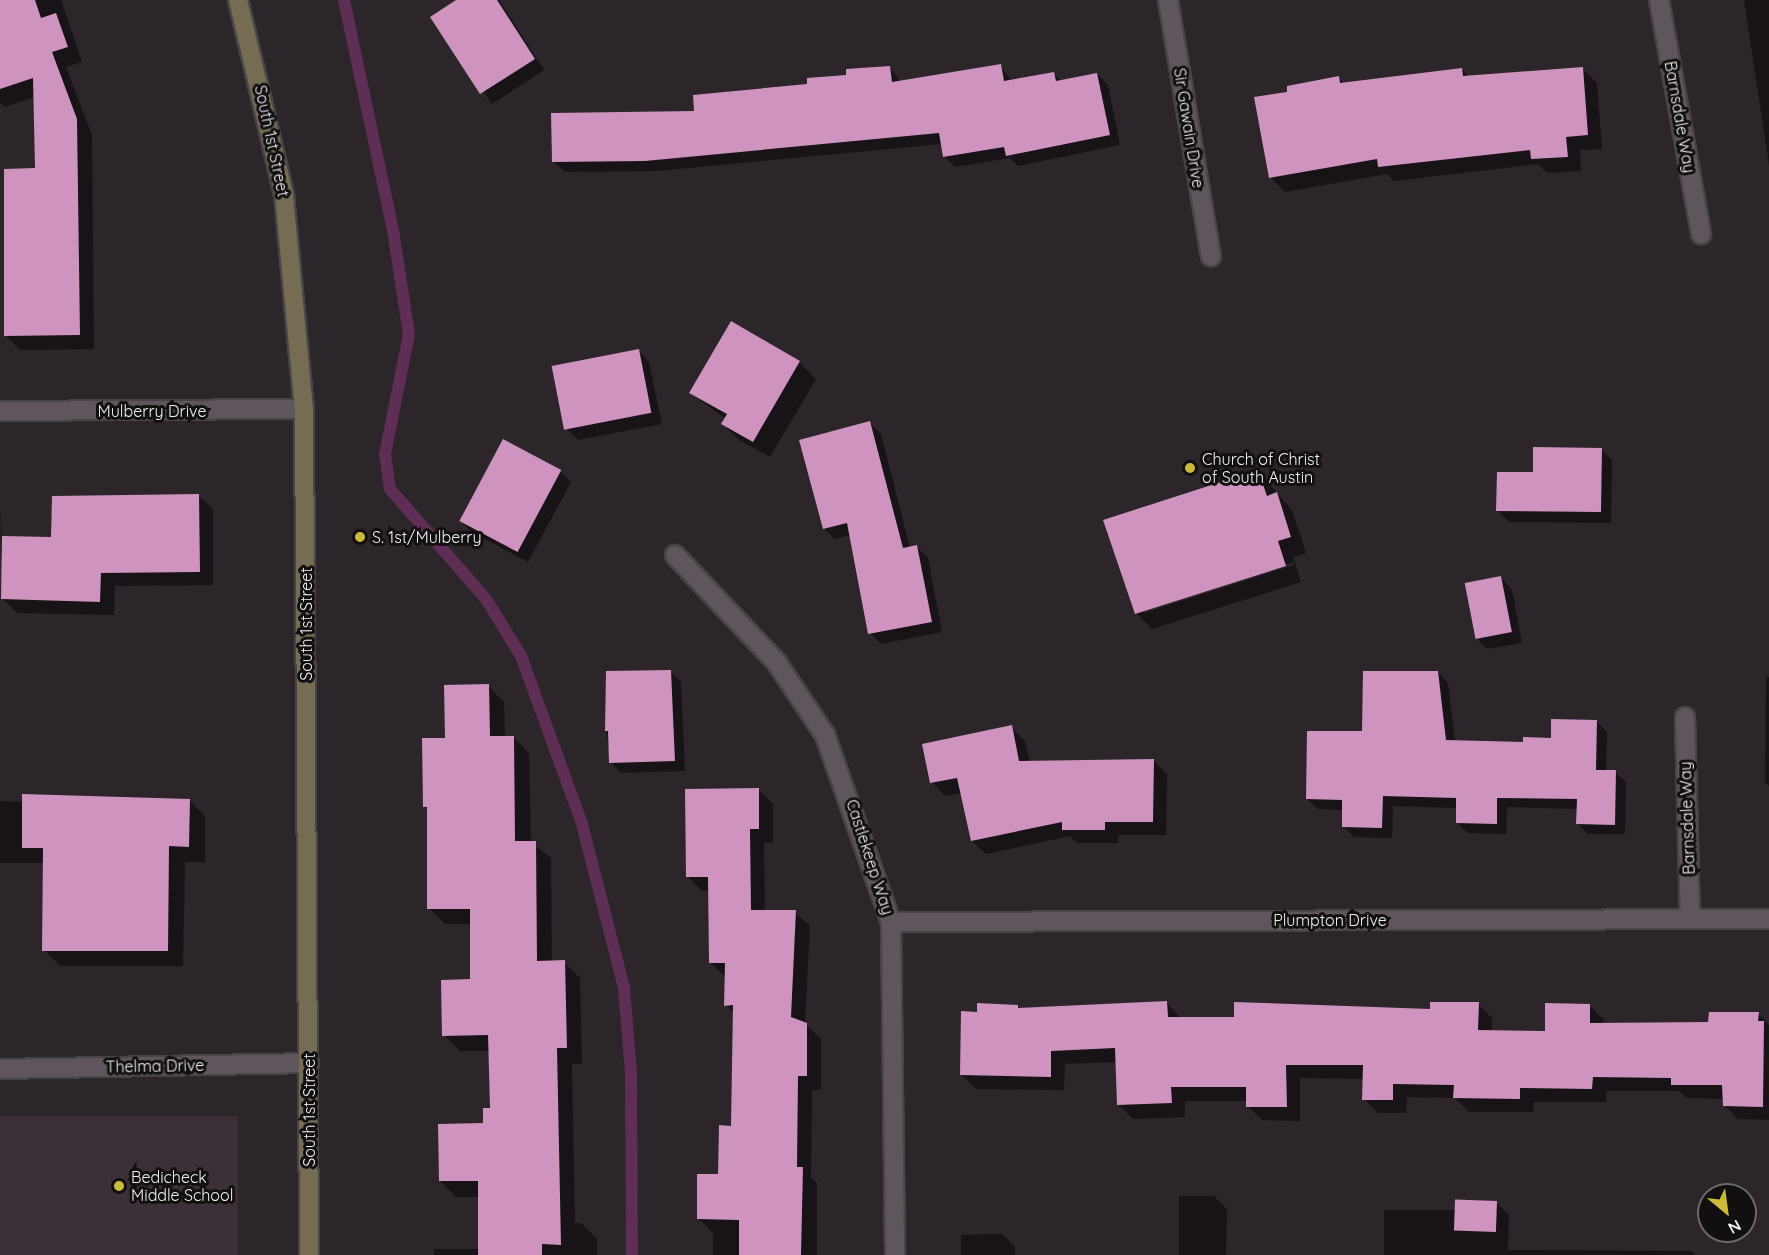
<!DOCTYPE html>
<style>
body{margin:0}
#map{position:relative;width:1769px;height:1255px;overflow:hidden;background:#2c252a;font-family:Quicksand,sans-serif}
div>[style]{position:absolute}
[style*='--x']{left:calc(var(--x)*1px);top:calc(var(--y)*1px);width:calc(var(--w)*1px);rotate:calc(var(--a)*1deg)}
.built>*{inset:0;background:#3b2f38;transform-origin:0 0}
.shadow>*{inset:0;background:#0007}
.stream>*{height:12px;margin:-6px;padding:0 6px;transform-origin:6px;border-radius:6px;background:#5f2e54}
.building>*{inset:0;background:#ce94bf;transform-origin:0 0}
.roads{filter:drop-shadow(2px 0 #494448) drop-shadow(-2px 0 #494448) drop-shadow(0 2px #494448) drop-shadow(0 -2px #494448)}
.street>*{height:18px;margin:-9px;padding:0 9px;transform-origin:9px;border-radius:9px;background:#5e565c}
.secondary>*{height:18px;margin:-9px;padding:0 9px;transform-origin:9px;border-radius:9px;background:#756c54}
.dots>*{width:16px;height:16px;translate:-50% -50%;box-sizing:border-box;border:3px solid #120f11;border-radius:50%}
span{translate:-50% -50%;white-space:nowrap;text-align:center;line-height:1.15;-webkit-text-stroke:6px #120f11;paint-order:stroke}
.street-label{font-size:16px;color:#f2edf1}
.poi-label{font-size:16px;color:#f2edf1}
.left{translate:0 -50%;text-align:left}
.north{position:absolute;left:1697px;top:1183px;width:60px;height:60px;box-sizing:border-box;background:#120f11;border:2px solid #6c686b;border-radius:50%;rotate:151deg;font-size:16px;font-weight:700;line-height:24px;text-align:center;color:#f2edf1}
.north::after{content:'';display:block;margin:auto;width:21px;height:27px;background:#caba3a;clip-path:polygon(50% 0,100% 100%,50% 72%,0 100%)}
</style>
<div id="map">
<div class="built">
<i style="left:238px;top:1116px;width:139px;height:238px;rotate:90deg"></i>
</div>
<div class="shadow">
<i style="clip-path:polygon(0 0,61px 0,82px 62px,66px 67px,92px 135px,94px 349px,20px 350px,5px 335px,37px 169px,35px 97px,5px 107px,0 103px)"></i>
<i style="clip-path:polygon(459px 0,499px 0,544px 70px,492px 104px,432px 17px)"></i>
<i style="clip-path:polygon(1744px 0,1769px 0,1769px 165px)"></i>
<i style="clip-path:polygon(1000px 66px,1012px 81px,1054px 74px,1062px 82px,1097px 74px,1108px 85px,1120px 145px,1018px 166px,1010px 158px,955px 167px,944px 156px,942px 144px,657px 171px,565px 172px,554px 162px,696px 113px,847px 76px,890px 68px,901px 82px)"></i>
<i style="clip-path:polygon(1582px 68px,1597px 83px,1602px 149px,1580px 150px,1581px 171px,1547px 173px,1538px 164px,1394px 181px,1387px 174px,1285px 192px,1270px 177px,1289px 93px,1339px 78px,1344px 84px,1462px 69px,1469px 77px)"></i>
<i style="clip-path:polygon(731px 323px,800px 363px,816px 379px,770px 457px,739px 440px,723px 424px,726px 419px,690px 393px)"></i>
<i style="clip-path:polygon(639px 351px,649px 362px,662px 424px,578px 440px,567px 429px)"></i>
<i style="clip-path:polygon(870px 423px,881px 434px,910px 548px,917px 547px,928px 558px,942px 632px,881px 644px,870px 633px,851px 535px,835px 539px,824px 529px)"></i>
<i style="clip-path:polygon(1601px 449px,1612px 460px,1611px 523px,1509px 522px,1498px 511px,1534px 474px)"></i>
<i style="clip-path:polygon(560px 471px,571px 482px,528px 562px,472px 532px,461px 521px)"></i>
<i style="clip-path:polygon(evenodd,1258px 471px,1292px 510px,1306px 553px,1293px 557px,1301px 582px,1152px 629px,1136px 613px,1258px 471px,1293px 562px,1294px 565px,1144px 613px,1144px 610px,1293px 562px)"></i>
<i style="clip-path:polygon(199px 496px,213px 509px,213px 585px,115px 586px,114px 615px,17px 613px,3px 599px,0 509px,2px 537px,53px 539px)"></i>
<i style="clip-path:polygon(1501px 578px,1512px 589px,1522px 643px,1487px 649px,1476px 638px)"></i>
<i style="clip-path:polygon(670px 671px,681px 682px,685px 771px,621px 773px,611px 762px,606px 730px)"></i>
<i style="clip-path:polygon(1438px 672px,1448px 683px,1455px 742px,1525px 743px,1553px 739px,1596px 721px,1607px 732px,1606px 772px,1615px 772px,1626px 782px,1625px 834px,1588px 834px,1578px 824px,1578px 809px,1507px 807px,1506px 834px,1468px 833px,1457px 823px,1457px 808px,1393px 806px,1392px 838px,1354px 837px,1344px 827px,1344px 810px,1318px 809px,1307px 799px,1363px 733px)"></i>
<i style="clip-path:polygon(1766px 677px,1769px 677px,1769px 786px,1765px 782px)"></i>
<i style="clip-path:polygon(488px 686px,504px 702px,505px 738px,513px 737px,529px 753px,531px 842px,551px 858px,552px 962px,564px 962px,580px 978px,582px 1064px,572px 1064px,575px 1223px,581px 1223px,597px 1239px,597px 1255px,434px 1255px,434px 1249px,480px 1249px,480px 1197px,456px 1197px,440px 1181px,492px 1110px,490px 1051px,460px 1051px,444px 1035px,472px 981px,472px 924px,445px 924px,429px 908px,429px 811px,424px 806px,447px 739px)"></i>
<i style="clip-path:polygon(1011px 727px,1025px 741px,1030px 762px,1153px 760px,1167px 774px,1166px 835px,1118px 835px,1118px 843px,1077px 843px,1070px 836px,986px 854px,972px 841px,962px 793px,945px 796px,932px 782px)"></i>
<i style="clip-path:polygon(758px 789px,773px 804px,773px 843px,764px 843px,765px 912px,795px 912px,810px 926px,805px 1024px,821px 1039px,821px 1090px,812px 1090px,811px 1178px,817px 1183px,817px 1255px,713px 1255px,713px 1233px,698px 1218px,720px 1176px,733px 1127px,735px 1014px,726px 1005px,725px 977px,710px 962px,710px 891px,702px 891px,688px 877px)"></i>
<i style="clip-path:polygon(24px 796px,189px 800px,205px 816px,205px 862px,185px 862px,183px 966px,60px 966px,44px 950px,44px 863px,0 863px,0 801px,24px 802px)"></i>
<i style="clip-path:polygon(1167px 1003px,1181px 1018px,1236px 1019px,1431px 1010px,1478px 1004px,1492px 1018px,1492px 1032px,1546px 1033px,1589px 1005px,1604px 1020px,1604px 1025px,1710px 1024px,1758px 1014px,1769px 1025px,1769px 1120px,1738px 1119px,1724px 1105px,1724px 1099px,1686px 1098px,1679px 1091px,1606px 1091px,1606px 1102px,1534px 1102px,1533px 1112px,1469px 1112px,1455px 1098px,1407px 1097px,1406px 1113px,1378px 1113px,1364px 1099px,1364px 1079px,1300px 1078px,1300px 1121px,1262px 1120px,1248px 1106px,1248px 1101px,1185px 1101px,1185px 1117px,1133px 1119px,1119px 1105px,1117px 1062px,1065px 1064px,1064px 1090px,976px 1089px,962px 1075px,979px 1013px,1017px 1006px,1020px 1009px)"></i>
<i style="clip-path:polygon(1179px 1196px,1214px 1196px,1227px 1209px,1226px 1255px,1179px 1255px)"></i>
<i style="clip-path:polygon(1497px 1203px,1509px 1215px,1508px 1250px,1691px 1251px,1695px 1255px,1384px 1255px,1384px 1210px,1456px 1210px)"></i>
<i style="clip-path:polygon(1002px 1234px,1015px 1247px,1015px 1255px,961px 1255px,961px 1235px)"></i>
</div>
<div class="stream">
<i style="--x:344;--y:0;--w:235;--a:78"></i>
<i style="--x:393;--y:230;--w:105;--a:81.3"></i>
<i style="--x:409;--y:334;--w:122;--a:101.3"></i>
<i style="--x:385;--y:454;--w:35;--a:82"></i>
<i style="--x:390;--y:489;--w:146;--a:48.9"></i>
<i style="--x:486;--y:599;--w:67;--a:58.4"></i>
<i style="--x:521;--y:656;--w:179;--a:70"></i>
<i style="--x:582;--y:824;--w:169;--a:75.6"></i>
<i style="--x:624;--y:988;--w:86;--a:85.3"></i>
<i style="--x:631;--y:1074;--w:181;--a:89.7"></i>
</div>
<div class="building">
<i style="clip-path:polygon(0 0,35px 0,41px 18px,56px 13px,68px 47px,52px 52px,77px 119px,80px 335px,4px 336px,4px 169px,35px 168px,33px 78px,0 89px)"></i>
<i style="clip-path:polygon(456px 0,497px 0,535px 59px,480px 94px,430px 17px)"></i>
<i style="clip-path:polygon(1001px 64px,1004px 81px,1054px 72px,1056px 81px,1097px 73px,1110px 135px,1006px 156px,1004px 147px,943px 157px,939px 133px,645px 161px,552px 162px,551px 113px,694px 111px,693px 95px,807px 84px,807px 78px,846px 75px,846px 69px,890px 66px,892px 82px)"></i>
<i style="clip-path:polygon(1583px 67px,1588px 135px,1566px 137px,1568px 157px,1531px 159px,1530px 150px,1378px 167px,1377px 159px,1269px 178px,1254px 97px,1287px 92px,1287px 86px,1339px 76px,1340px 83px,1462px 68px,1463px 76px)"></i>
<i style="clip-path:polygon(731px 321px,800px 361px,753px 442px,721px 424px,727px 414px,689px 393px)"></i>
<i style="left:639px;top:349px;width:65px;height:89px;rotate:79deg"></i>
<i style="clip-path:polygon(870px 421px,903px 548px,917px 545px,932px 622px,868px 634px,847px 523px,823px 529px,799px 440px)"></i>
<i style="left:503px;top:439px;width:66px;height:93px;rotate:28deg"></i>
<i style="clip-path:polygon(1533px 447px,1602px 448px,1601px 512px,1496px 511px,1497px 472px,1533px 472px)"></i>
<i style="clip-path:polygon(1258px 470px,1267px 496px,1277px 492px,1291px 537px,1278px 541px,1286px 566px,1135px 614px,1103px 520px)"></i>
<i style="clip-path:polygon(199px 494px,200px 572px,101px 573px,100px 602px,1px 599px,2px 536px,51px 537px,52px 496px)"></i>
<i style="left:1501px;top:576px;width:57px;height:37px;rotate:79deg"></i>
<i style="clip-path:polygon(671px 670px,675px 761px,609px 763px,608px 731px,605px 731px,606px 671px)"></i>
<i style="clip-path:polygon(1363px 671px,1438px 671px,1446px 740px,1523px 742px,1523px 737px,1551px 738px,1551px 719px,1597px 720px,1596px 770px,1616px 770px,1615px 825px,1576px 824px,1577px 799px,1497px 798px,1497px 824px,1456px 823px,1456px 798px,1383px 796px,1382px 828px,1342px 827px,1342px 800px,1306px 799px,1307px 731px,1362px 731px)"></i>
<i style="clip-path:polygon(489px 684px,490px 736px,514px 736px,515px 841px,536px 841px,537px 961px,565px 960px,567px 1048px,557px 1048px,561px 1245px,542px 1244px,542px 1255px,478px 1255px,478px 1181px,439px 1181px,438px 1124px,483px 1123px,483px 1108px,490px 1108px,488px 1035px,442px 1036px,441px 980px,470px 979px,470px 909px,427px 909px,427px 807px,423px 807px,422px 738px,445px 738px,444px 685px)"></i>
<i style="clip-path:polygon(1012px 725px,1019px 761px,1154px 759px,1153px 822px,1105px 822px,1105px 830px,1062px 830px,1062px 822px,971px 841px,957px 778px,930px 783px,922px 744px)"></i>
<i style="clip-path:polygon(759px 788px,759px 829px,750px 829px,751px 910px,796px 910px,791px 1017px,807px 1023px,807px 1076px,798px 1076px,797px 1167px,803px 1167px,801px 1255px,739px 1255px,739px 1220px,697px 1219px,697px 1174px,718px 1174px,719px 1125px,731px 1126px,733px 1005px,724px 1006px,725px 963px,709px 963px,708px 877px,686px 877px,685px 789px)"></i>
<i style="clip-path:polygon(22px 794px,190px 799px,189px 847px,169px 846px,168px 951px,42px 951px,43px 848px,22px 848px)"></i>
<i style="clip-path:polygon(1167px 1001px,1168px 1017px,1234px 1017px,1234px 1002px,1430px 1009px,1430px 1002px,1479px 1002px,1478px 1030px,1545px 1031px,1545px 1003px,1590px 1004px,1590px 1023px,1708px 1022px,1709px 1012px,1759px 1012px,1758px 1021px,1764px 1021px,1763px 1107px,1723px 1106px,1722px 1085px,1671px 1085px,1671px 1078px,1593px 1077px,1592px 1089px,1520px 1088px,1520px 1099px,1453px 1098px,1454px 1085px,1393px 1084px,1393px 1100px,1362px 1100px,1363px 1065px,1286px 1065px,1287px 1107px,1246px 1107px,1246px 1087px,1171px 1087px,1172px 1103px,1117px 1105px,1115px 1048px,1051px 1051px,1051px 1077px,960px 1075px,961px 1011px,977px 1012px,977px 1003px,1018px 1005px,1018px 1008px)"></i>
<i style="left:1497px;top:1201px;width:31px;height:42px;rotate:92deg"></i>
</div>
<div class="roads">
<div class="street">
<i style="--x:1168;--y:0;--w:260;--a:80.5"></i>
<i style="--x:1659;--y:0;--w:238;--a:79.8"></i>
<i style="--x:0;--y:411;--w:304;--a:-0.4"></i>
<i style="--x:675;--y:555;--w:149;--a:46.6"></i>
<i style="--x:777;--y:663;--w:87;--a:56.3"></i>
<i style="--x:825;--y:735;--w:198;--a:70.6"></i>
<i style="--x:891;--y:922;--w:333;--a:89.3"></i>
<i style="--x:1685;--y:717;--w:201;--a:88.6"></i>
<i style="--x:891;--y:922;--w:878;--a:-0.2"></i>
<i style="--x:0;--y:1069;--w:309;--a:-1.1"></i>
</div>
<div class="secondary">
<i style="--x:238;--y:0;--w:200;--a:76.7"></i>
<i style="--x:284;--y:195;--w:215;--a:84.7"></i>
<i style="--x:304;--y:409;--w:846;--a:89.66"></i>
</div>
</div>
<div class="dots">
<i style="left:1190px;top:468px;background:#caba3a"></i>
<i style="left:360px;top:537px;background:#caba3a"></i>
<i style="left:119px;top:1186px;background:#caba3a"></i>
</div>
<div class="street-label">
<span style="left:1680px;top:117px;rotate:80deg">Barnsdale Way</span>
<span style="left:1189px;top:128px;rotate:81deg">Sir Gawain Drive</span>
<span style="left:272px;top:141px;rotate:78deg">South 1st Street</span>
<span style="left:152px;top:411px">Mulberry Drive</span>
<span style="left:306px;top:624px;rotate:-90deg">South 1st Street</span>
<span style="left:1687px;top:818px;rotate:-92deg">Barnsdale Way</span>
<span style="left:870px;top:857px;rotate:72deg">Castlekeep Way</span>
<span style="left:1330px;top:920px">Plumpton Drive</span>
<span style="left:155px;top:1066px;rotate:-1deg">Thelma Drive</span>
<span style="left:309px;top:1110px;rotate:-90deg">South 1st Street</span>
</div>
<div class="poi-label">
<span class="left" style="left:1202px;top:468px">Church of Christ<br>of South Austin</span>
<span class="left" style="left:372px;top:537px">S. 1st/Mulberry</span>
<span class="left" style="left:131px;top:1186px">Bedicheck<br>Middle School</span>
</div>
<div class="north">N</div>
</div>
